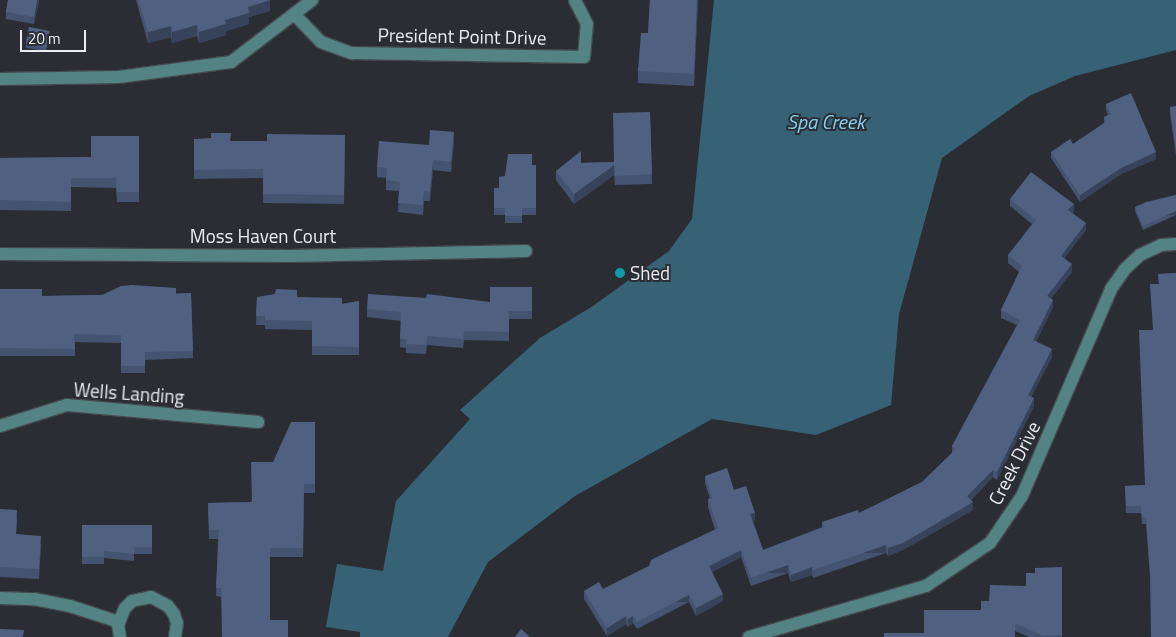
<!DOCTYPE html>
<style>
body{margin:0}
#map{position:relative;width:1176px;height:637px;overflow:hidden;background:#2a2e34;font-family:"Titillium Web",sans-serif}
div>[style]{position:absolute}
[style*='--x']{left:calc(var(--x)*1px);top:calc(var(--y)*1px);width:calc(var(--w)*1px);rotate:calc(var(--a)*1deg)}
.water>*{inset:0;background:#376276}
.roads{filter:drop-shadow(1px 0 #45494e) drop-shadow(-1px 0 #45494e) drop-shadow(0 1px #45494e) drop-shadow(0 -1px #45494e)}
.minor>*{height:12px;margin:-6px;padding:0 6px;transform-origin:6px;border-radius:6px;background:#538483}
.wall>*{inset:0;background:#44536f}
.shaded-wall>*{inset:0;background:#37435a;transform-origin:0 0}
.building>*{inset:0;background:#4f6081;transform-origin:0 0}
.dots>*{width:14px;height:14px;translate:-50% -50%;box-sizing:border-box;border:2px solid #2a2e34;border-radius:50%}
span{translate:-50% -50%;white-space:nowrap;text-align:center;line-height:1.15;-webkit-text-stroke:4px #2a2e34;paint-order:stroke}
.street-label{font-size:19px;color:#eaedf1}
.poi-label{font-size:19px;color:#eaedf1}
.left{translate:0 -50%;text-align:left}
.water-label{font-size:20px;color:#87d1f3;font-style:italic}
.scale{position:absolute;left:20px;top:30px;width:66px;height:22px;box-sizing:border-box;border:2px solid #eaedf1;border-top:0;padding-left:6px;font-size:15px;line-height:18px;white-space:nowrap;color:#eaedf1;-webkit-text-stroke:4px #2a2e34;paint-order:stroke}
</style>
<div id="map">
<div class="water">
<i style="clip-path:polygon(714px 0,1176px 0,1176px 50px,1075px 76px,1029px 96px,942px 158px,899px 314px,891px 405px,816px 435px,712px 419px,575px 496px,488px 562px,448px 637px,360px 637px,360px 632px,326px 627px,337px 564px,383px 571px,396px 501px,470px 419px,460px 410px,540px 338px,593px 306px,669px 251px,692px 219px)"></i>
</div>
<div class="roads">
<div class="minor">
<i style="--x:294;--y:14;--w:39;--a:46"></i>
<i style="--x:321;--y:42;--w:33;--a:20"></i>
<i style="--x:352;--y:53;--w:232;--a:1"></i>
<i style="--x:584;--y:57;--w:33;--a:-85"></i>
<i style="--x:587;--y:24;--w:27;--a:-117"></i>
<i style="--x:0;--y:79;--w:119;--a:-1"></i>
<i style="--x:119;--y:77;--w:113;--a:-7.6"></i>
<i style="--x:231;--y:62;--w:102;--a:-37.4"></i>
<i style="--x:0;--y:254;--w:290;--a:0.4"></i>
<i style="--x:290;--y:256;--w:236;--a:-1.2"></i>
<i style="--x:0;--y:426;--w:70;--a:-17.4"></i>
<i style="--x:67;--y:405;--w:192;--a:5.1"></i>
<i style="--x:0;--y:598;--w:34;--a:2"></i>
<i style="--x:34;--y:599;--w:37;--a:11"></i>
<i style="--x:70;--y:606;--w:52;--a:18.1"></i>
<i style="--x:120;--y:637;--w:12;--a:-99"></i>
<i style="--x:118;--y:625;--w:18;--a:-68"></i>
<i style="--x:125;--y:608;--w:10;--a:-45"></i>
<i style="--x:132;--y:601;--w:19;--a:-12"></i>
<i style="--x:151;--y:597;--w:19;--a:28"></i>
<i style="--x:168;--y:606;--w:10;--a:53"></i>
<i style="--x:174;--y:614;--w:9;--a:72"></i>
<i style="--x:177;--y:623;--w:14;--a:98"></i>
<i style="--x:749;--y:637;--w:184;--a:-16.1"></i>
<i style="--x:926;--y:586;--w:77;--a:-33.9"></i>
<i style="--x:990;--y:543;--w:57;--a:-55.8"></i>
<i style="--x:1022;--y:496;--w:225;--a:-66.7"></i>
<i style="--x:1111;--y:289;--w:24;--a:-55"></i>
<i style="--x:1125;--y:269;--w:21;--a:-43"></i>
<i style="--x:1140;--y:255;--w:23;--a:-25"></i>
<i style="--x:1161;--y:245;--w:15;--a:-4"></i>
</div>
</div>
<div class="wall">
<i style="clip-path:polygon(8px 0,39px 0,34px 24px,6px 19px,6px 12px)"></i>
<i style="clip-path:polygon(136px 0,270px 0,270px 11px,249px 17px,249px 24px,226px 31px,226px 35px,199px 43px,197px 36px,172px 43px,171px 37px,148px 43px)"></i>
<i style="clip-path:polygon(650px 0,698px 0,694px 86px,638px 83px,638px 71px,648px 33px)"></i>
<i style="clip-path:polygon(50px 34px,46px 51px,26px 48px,26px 44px)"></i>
<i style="clip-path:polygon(1106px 104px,1156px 159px,1121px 174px,1080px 202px,1051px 158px,1051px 152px,1073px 144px,1104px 123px,1104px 117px,1108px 115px,1106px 110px)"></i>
<i style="clip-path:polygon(1176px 106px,1176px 156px,1170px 114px,1170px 107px)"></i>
<i style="clip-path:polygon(650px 112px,652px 184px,615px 185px,614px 175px,574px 204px,556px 180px,556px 171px,581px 163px,614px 162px)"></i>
<i style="clip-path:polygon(345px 135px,344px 204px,263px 203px,263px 178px,194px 179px,194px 139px,231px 141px,267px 141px)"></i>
<i style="clip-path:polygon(139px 136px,139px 202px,117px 202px,116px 188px,71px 187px,71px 211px,0 210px,0 158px,91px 157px)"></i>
<i style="clip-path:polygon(454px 141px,451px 172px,433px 170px,430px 201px,424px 201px,423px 215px,398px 212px,399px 191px,386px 190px,386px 178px,377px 177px,377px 167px,429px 145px)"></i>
<i style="clip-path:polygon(532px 165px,536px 165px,536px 215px,522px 215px,522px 223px,505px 223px,505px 215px,494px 215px,494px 188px,499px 188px)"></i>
<i style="clip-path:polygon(1176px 195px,1176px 215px,1143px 230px,1135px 211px,1135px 207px)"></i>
<i style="clip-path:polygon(1010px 199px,1074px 211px,1072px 213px,1086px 230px,1064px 258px,1072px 272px,1051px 298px,1053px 307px,1036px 342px,1052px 357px,1031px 397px,1034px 406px,997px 480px,993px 477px,971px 500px,973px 510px,903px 550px,888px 556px,886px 553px,813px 578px,812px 575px,791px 582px,788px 573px,751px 586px,741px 557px,712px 572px,723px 601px,696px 616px,689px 602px,637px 629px,633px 623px,628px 627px,626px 624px,607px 636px,584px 599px,584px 591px,603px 589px,649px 566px,715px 530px,708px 507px,708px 499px,710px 499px,705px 483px,705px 476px,734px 490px,755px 520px,753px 521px,763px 550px,822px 527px,822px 522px,859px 513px,922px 482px,952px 453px,952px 446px,1017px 325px,1001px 318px,1001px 310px,1019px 272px,1008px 263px,1008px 255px,1032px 224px,1010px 206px)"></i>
<i style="clip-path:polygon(1176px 273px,1150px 577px,1146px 524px,1142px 524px,1141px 513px,1126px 513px,1125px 486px,1145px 485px,1159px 284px,1158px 274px)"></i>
<i style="clip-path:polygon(532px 287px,532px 319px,509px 319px,509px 341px,464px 340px,463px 348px,427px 345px,426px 354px,406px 353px,406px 348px,400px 347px,401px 321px,367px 317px,367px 309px,490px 302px)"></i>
<i style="clip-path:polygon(0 289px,42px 296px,191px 293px,193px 358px,145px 360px,145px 373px,121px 373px,121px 343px,75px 342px,75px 356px,0 356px)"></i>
<i style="clip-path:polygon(257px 297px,297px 297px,342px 304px,359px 301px,359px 355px,312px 355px,312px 330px,265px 329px,265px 325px,256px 325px)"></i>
<i style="clip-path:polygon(315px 422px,315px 493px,304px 493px,303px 557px,270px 557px,270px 620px,288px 637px,221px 597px,216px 596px,218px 539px,209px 539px,208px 503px,251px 502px,273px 462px)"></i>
<i style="clip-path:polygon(0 509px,17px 519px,16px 534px,41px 545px,39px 579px,0 577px)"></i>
<i style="clip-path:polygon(82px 525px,152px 525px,152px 554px,134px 554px,134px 561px,104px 558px,104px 564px,82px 564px)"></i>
<i style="clip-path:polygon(1062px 567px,1062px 637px,1029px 637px,1015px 631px,1015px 637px,884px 637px,924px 633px,981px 610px,989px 601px,1026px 586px,1035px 573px)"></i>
</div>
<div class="shaded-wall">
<i style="clip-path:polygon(37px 0,39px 0,34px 24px,34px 17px)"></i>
<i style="clip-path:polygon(270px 0,270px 11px,249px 17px,249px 24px,226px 31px,226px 35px,199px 43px,199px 32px,225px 20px,248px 7px)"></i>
<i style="clip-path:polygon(697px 0,698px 0,694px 86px,694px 74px)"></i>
<i style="clip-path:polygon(197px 25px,197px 36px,172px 43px,172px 32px)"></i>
<i style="clip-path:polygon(171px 26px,171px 37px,148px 43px,148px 32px)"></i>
<i style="clip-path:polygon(454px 132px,454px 141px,451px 172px,451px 162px)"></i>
<i style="clip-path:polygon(1156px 152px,1156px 159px,1121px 174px,1080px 202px,1080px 195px,1121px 168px)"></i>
<i style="clip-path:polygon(433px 160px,433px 170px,430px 201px,430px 192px)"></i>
<i style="clip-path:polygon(614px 165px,614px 175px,574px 204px,574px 194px)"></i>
<i style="clip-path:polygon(424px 191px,424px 201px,423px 215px,423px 205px)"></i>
<i style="clip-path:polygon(1074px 204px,1074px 211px,1068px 218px,1068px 210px)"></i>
<i style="left:1176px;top:211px;width:4px;height:36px;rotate:90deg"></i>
<i style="clip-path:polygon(1086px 223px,1086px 230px,1061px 263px,1061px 256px)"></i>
<i style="clip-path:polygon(1072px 264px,1072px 272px,1047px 304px,1047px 296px)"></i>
<i style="clip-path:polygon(1053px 300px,1053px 307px,1033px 348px,1033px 340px)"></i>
<i style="clip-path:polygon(1052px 349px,1052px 357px,1028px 403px,1028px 395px)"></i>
<i style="clip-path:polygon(1034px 398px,1034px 406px,997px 480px,997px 472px)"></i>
<i style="clip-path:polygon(993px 470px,993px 477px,967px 503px,967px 496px)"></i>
<i style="clip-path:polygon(973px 502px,973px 510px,903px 550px,888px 556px,888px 548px)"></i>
<i style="clip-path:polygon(755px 513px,755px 520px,750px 522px,750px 514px)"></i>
<i style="clip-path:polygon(41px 536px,41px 545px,39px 579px,39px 569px)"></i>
<i style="left:886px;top:545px;width:8px;height:77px;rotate:90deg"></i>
<i style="clip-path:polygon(741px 550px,741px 557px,709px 573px,709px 566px)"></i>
<i style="left:788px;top:565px;width:8px;height:39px;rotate:90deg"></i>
<i style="clip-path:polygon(812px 567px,812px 575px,791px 582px,791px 575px)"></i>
<i style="clip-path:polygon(723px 594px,723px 601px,696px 616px,696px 608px)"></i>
<i style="left:689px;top:595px;width:7px;height:59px;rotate:90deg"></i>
<i style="clip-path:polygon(626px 616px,626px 624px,607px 636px,607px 628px)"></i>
<i style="clip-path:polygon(633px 616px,633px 623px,628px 627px,628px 619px)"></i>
</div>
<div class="building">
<i style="clip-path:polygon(8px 0,37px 0,34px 17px,6px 12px)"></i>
<i style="clip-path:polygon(138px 0,270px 0,248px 7px,249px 13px,225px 20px,226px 24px,199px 32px,197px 25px,172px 32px,171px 26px,148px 32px)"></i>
<i style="clip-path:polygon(650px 0,697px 0,694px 74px,638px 71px,641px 33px,648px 33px)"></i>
<i style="left:29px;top:27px;width:21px;height:17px;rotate:11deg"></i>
<i style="clip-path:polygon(1131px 93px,1156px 152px,1121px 168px,1080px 195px,1051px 152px,1070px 139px,1073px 144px,1106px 122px,1104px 117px,1111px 114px,1106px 104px)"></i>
<i style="clip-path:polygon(1176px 106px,1176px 149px,1170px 107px)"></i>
<i style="clip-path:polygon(650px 112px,652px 174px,615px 176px,614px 165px,574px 194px,556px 171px,581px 151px,581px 163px,614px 162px,613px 113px)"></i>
<i style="clip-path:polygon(430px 130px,454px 132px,451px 162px,433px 160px,430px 192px,424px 191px,423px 205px,398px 203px,400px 182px,386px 180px,387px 168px,377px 167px,379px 141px,429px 145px)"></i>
<i style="clip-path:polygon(211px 133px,231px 133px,230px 141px,267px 141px,267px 134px,345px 135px,344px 195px,263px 194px,263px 169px,194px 170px,194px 139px,211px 138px)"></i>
<i style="clip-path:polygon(91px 136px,139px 136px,139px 192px,117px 192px,116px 178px,71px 178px,71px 202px,0 200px,0 158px,91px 157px)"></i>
<i style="clip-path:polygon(508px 154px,532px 154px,532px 165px,536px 165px,536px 208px,522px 208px,522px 216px,505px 216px,505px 208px,494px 208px,494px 188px,499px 188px,499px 177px,505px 176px)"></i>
<i style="clip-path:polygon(1031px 172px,1074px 204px,1068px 210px,1086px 223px,1061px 256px,1072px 264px,1047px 296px,1053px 300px,1033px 340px,1052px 349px,1028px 395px,1034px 398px,997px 472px,993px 470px,967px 496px,973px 502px,903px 543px,888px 548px,886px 545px,813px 570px,812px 567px,791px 575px,788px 565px,751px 578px,741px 550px,709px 566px,723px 594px,696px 608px,689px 595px,637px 622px,633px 616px,628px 619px,626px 616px,607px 628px,584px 591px,599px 582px,603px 589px,649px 566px,651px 560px,661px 555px,718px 528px,708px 499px,712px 498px,705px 476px,727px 468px,734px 490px,746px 486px,755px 513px,750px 514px,763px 550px,824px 527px,822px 522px,858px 510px,859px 513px,922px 482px,956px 449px,952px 446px,1020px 320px,1001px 310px,1022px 266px,1008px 255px,1036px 220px,1010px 199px)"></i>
<i style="clip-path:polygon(1176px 195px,1176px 211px,1143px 226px,1135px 207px,1146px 202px)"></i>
<i style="clip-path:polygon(1176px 273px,1176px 637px,1151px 637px,1150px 570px,1146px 517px,1142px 517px,1141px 506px,1126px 506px,1125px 486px,1145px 485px,1139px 330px,1153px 330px,1150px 284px,1159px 284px,1158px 274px)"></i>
<i style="clip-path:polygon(132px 285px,176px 288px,176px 294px,191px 293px,193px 351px,145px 352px,145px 366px,121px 366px,121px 335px,74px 334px,75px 349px,0 348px,0 289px,42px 289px,42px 296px,102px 295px,121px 286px)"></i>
<i style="clip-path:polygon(490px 287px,532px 287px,532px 311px,509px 311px,509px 332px,464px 331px,463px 339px,427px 336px,426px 345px,406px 344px,407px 339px,400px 339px,401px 312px,367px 309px,368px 294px,426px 298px,427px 294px,490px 302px)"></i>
<i style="clip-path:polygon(276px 289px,297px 290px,297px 297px,342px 298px,342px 304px,359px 301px,359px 347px,312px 346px,312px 321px,265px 320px,265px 316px,256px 316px,257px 297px,275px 294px)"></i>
<i style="clip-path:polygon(291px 422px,315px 422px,315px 484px,304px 484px,303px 548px,270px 548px,270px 620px,288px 620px,288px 637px,222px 637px,221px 588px,216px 588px,219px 530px,209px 530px,208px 503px,252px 502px,251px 462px,273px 462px)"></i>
<i style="clip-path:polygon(0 509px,17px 510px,16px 534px,41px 536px,39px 569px,0 567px)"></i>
<i style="clip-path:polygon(82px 525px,152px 525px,152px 547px,134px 547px,134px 554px,104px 551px,104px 557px,82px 557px)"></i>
<i style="clip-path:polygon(1062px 567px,1062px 635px,1043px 636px,1015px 623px,1015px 637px,884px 637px,884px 633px,924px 633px,924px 610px,981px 610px,981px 601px,989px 601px,990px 585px,1026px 586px,1026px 573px,1035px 573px,1035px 568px)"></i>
<i style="clip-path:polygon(0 629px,24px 630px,23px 637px,0 637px)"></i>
<i style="clip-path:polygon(521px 629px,530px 637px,515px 637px)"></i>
</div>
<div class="dots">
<i style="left:620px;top:273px;background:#0f9aa8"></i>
</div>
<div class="street-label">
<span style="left:462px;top:36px;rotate:1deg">President Point Drive</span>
<span style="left:263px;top:236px">Moss Haven Court</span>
<span style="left:129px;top:393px;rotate:4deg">Wells Landing</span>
<span style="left:1014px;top:463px;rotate:-63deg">Creek Drive</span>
</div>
<div class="poi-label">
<span class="left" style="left:630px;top:273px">Shed</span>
</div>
<div class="water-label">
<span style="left:826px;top:121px">Spa Creek</span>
</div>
<div class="scale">20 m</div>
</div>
